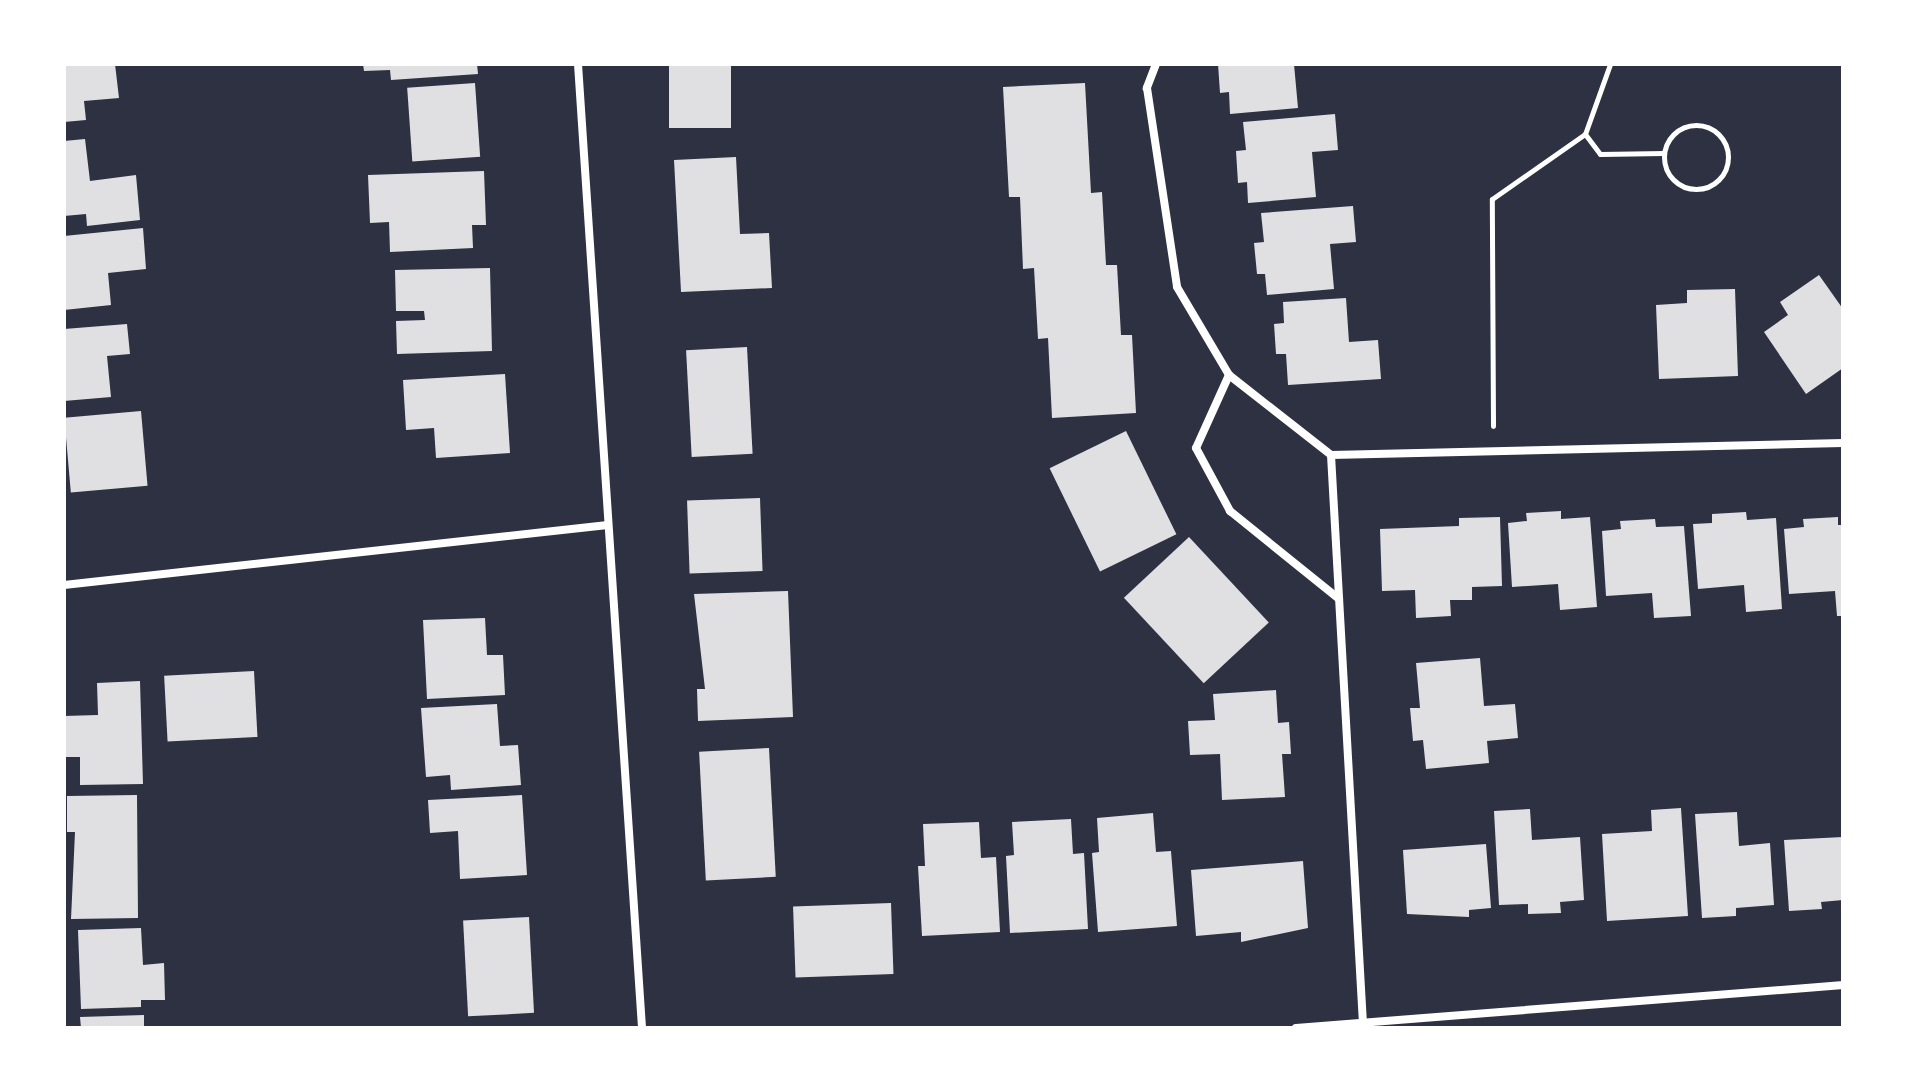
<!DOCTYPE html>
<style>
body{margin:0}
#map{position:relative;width:1907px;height:1092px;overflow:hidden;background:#2d3142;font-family:Figtree,sans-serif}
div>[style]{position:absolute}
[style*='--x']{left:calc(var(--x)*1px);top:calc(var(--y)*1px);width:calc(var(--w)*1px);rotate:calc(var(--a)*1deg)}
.building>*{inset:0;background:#e0e0e3;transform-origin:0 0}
.path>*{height:5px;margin:-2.5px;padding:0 2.5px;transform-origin:2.5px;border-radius:2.5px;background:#fff}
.path>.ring{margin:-2.5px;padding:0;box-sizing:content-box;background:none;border:5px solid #fff;border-radius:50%}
.minor>*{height:8px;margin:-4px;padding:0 4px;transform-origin:4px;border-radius:4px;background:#fff}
span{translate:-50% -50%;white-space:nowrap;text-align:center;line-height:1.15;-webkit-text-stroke:6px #fff;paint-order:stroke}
.frame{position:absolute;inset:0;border:66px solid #fff;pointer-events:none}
</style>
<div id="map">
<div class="building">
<i style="clip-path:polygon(64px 64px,115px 64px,119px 98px,84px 101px,86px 120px,64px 122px)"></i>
<i style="clip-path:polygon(363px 64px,477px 64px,478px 74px,391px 80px,390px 70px,364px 71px)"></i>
<i style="left:669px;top:64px;width:62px;height:64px"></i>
<i style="clip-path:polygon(1218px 64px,1294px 64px,1298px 108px,1230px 114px,1229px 92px,1220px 93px)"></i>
<i style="left:475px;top:83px;width:74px;height:68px;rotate:86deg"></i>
<i style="clip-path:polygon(1085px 83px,1091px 193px,1102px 192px,1106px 265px,1117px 265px,1121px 335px,1132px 335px,1136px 413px,1052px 418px,1048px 338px,1038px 339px,1034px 268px,1023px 269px,1020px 197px,1009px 197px,1003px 87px)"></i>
<i style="clip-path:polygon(1335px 114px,1338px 150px,1312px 152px,1316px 197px,1248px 203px,1247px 182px,1238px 183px,1236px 151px,1246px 150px,1243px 122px)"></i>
<i style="clip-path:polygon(85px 139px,90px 181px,136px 175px,140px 220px,87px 226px,86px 214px,64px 216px,64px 141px)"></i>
<i style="clip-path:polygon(736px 157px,740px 234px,769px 233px,772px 288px,681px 292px,674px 160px)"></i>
<i style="clip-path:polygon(484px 171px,486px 225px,472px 225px,473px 248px,390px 252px,389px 222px,370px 223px,368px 175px)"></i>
<i style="clip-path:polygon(1353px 206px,1356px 242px,1330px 244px,1334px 289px,1267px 295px,1265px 274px,1257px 274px,1254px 243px,1264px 242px,1261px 213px)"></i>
<i style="clip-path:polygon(143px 228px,146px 269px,108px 273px,111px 305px,64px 310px,64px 236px)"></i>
<i style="clip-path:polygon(490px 268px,492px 351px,397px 354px,396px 321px,425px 320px,424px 311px,396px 311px,395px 270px)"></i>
<i style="clip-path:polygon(1819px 275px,1843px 309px,1843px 368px,1806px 394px,1764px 332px,1788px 315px,1780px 302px)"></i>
<i style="clip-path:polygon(1735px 289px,1738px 376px,1659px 379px,1656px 305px,1687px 303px,1687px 290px)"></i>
<i style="clip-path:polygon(1346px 298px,1349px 342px,1378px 340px,1381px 379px,1288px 385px,1286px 354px,1276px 354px,1274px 324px,1284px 323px,1283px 302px)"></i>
<i style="clip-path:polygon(127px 324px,130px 354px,107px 356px,111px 397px,64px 401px,64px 329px)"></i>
<i style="left:747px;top:347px;width:107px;height:61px;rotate:87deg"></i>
<i style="clip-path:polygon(505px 374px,510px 453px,436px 458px,434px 428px,406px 430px,403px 380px)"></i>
<i style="left:141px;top:411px;width:75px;height:77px;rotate:85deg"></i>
<i style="left:1126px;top:431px;width:115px;height:85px;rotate:64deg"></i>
<i style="left:760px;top:498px;width:73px;height:73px;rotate:88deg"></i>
<i style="clip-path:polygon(1561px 511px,1561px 519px,1590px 517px,1597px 607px,1560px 610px,1558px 584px,1512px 587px,1508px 523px,1527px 521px,1526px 513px)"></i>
<i style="clip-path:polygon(1746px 512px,1747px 520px,1776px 518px,1782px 609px,1746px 612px,1744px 585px,1698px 589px,1693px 524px,1712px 523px,1712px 514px)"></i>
<i style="clip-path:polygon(1500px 517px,1502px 586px,1472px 587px,1472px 600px,1450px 600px,1451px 616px,1416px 618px,1415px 590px,1382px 591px,1380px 529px,1459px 526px,1459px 518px)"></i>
<i style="clip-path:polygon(1838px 517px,1838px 525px,1843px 525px,1843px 616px,1837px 616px,1835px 591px,1789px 594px,1784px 529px,1804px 527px,1803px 519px)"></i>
<i style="clip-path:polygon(1655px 519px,1656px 527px,1684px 526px,1691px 616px,1654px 618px,1652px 593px,1606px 596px,1602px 531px,1621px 529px,1620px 521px)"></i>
<i style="left:1189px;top:537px;width:117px;height:89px;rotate:47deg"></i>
<i style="clip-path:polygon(788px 591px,793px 717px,698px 721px,697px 689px,705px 689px,694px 594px)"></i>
<i style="clip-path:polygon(485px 618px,487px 655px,503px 655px,505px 695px,427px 699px,423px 620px)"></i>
<i style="clip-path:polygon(1480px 658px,1484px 706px,1515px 704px,1518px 738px,1487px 741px,1489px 763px,1426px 769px,1423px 740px,1413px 741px,1410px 708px,1420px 708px,1416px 663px)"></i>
<i style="left:254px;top:671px;width:66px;height:90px;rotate:87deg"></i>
<i style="clip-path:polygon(140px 681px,143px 784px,80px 785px,80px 757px,64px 757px,64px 716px,98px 715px,97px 683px)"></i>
<i style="clip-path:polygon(1276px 690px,1278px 723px,1289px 722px,1291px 754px,1282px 754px,1285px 797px,1222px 800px,1220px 754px,1190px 755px,1188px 721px,1215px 720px,1213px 694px)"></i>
<i style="clip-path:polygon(497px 704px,500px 746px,518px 745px,521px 785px,451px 790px,450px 775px,426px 777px,421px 708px)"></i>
<i style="left:769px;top:748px;width:129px;height:70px;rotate:87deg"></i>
<i style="clip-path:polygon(137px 795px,138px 918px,71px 919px,75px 832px,67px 832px,67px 796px)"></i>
<i style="clip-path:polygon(522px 795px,527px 875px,460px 879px,458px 831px,430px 833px,428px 800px)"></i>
<i style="clip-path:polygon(1681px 808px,1688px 916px,1607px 921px,1602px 834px,1652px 831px,1651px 810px)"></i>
<i style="clip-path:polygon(1530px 809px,1532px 840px,1580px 837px,1584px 900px,1560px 902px,1561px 913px,1528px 914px,1528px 904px,1499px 905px,1494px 811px)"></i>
<i style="clip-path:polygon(1737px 812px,1739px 846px,1770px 843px,1774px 905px,1736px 908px,1736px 916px,1702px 918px,1695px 814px)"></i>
<i style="clip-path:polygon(1153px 813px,1156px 852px,1171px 851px,1177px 926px,1098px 932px,1092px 853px,1099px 852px,1097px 818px)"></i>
<i style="clip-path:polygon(1071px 819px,1073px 854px,1084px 853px,1088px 929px,1010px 933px,1006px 856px,1014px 855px,1012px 822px)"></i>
<i style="clip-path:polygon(979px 822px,981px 858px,996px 857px,1000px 932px,922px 936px,918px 866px,925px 866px,923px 824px)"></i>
<i style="clip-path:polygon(1843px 837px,1843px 900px,1821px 902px,1822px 909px,1789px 911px,1784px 840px)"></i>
<i style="clip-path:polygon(1486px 844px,1491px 908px,1469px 910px,1469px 917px,1407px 914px,1403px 850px)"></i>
<i style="clip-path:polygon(1303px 861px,1308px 928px,1241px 942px,1241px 932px,1196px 936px,1191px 870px)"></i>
<i style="left:891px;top:903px;width:71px;height:98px;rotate:88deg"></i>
<i style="left:529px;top:917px;width:96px;height:66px;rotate:87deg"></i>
<i style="clip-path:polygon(141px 928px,143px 965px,164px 963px,165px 1000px,141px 1000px,141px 1007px,81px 1009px,78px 930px)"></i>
<i style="clip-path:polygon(144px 1015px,144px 1028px,81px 1028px,80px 1017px)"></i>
</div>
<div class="path">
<i class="ring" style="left:1664px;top:125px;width:59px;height:59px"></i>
<i style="--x:1585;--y:134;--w:25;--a:53"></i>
<i style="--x:1600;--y:154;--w:64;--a:-0.9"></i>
<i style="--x:1493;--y:426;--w:227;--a:-90.3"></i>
<i style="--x:1492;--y:199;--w:113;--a:-35"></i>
<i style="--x:1585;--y:134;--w:74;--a:-70.3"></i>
</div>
<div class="minor">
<i style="--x:578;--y:64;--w:966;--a:86.2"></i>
<i style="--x:1156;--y:64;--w:26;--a:111"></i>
<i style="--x:1147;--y:88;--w:201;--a:81.4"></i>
<i style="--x:1177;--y:287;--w:102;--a:59.4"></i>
<i style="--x:1229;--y:375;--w:130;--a:38.1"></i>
<i style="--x:1331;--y:455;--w:512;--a:-1.34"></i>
<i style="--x:1229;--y:375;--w:80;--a:114.3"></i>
<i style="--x:1196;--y:448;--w:72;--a:61.6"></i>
<i style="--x:1230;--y:511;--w:140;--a:38.9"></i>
<i style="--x:1331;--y:455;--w:570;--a:86.78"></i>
<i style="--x:64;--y:585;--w:547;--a:-6.29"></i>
<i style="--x:1296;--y:1028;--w:549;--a:-4.49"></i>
</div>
<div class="frame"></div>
</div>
